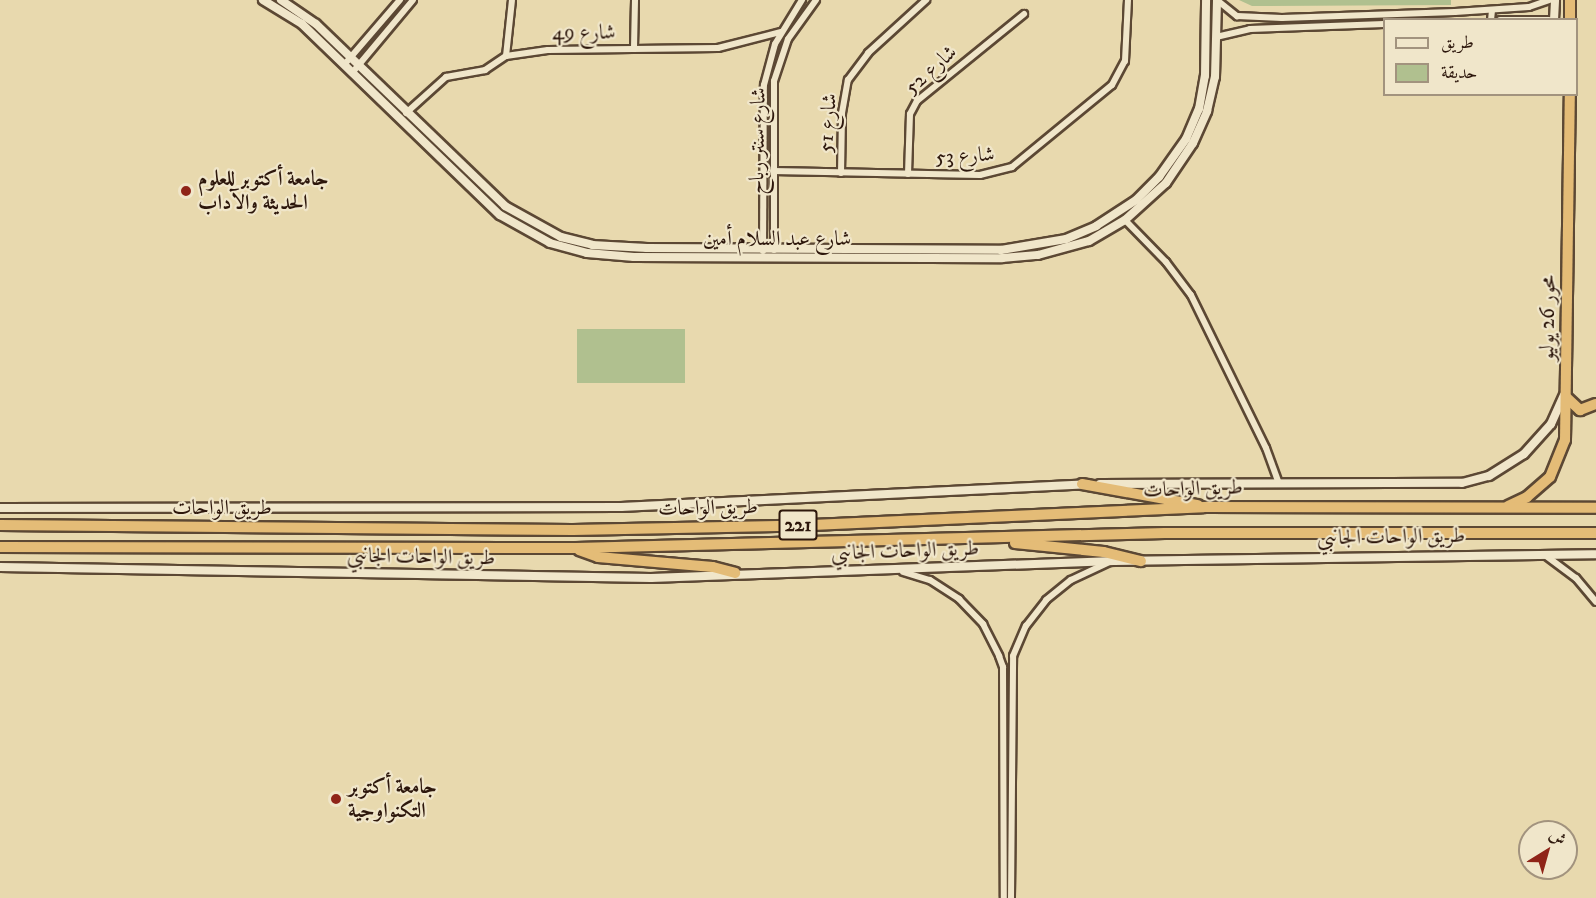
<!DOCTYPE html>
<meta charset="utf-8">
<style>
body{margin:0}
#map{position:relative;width:1596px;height:898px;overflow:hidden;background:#e8d9ae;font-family:"IM FELL DW Pica",Amiri,serif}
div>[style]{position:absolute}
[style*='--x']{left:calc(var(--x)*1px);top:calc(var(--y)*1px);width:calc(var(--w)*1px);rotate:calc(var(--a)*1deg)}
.green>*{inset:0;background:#b0c08f;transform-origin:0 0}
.roads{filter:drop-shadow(2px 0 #5c4834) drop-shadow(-2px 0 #5c4834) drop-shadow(0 2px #5c4834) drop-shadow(0 -2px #5c4834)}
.street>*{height:6px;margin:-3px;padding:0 3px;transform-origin:3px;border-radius:3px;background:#f0e6ca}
.secondary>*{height:8px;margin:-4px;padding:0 4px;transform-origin:4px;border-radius:4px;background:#f0e6ca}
.highway>*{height:10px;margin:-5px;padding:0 5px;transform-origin:5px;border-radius:5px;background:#e4bc77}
.dots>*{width:16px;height:16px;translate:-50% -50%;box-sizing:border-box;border:3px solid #f0e6ca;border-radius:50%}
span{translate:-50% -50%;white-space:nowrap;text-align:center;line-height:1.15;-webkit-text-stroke:4.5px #f0e6ca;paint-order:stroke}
.shield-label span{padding:2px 4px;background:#f0e6ca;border:2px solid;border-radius:4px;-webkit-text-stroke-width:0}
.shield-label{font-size:20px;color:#2d170c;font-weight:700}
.street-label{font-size:21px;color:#2d170c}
.poi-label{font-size:21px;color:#2d170c;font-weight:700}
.left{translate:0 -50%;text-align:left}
.legend{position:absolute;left:1383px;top:18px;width:195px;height:78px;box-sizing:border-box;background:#f0e6ca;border:2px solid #a2937e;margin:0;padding:8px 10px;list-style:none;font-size:18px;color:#2d170c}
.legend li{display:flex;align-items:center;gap:12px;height:30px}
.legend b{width:30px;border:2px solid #a2937e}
.north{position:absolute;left:1518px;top:820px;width:60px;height:60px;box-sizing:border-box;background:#f0e6ca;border:2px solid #a2937e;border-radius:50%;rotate:37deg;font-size:16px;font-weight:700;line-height:24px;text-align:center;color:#2d170c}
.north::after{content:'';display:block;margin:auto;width:21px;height:27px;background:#8f2418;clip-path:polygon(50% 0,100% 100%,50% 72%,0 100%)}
</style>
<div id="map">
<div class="green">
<i style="clip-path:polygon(1239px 0,1451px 0,1451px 5px,1252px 6px)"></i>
<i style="left:577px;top:329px;width:108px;height:54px"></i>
</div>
<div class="roads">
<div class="street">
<i style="--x:1217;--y:0;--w:26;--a:39"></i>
<i style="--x:1237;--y:16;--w:45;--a:2.5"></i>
<i style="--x:1282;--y:18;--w:173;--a:-2"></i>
<i style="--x:1455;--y:12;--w:74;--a:-3.9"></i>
<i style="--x:1529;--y:7;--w:21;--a:-19"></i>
<i style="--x:1491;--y:20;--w:10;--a:-84"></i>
<i style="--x:1500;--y:20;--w:49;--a:0"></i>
<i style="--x:1216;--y:37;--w:35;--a:-13"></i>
<i style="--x:1250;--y:29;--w:134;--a:-2.1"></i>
<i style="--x:634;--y:48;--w:48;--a:-88.8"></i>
<i style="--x:506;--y:56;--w:56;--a:-83.9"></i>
<i style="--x:344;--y:65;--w:86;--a:-49.3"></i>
<i style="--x:352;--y:73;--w:95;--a:-50.1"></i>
<i style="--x:406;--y:113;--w:54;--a:-42"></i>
<i style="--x:446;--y:77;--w:40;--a:-10"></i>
<i style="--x:485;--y:70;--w:25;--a:-34"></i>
<i style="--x:506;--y:56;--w:42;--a:-8.1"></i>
<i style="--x:548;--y:50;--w:170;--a:-0.7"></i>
<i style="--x:718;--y:48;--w:65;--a:-14.3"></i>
<i style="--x:773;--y:171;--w:207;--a:1.1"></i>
<i style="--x:980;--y:175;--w:33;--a:-14"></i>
<i style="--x:1012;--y:167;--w:129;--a:-39.4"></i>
<i style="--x:1112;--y:85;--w:27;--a:-62"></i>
<i style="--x:1125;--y:61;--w:61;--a:-87.2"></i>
<i style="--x:841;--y:173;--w:60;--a:-89"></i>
<i style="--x:842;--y:113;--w:34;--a:-80"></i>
<i style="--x:848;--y:80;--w:34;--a:-53"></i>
<i style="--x:868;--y:53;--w:79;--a:-42.4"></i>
<i style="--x:908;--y:174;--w:60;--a:-88.1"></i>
<i style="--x:910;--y:114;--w:15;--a:-62"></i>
<i style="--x:917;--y:101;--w:138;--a:-39.1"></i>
<i style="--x:1125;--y:220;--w:59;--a:45.7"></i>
<i style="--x:1166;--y:262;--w:41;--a:52.9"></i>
<i style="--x:1191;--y:295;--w:170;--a:63.9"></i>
<i style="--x:1266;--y:448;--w:35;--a:70"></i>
<i style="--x:774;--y:250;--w:169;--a:-90"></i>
<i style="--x:774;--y:81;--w:44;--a:-71.6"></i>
<i style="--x:788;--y:39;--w:48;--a:-54.3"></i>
<i style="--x:763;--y:251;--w:166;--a:-89.7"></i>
<i style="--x:764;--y:85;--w:42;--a:-75"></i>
<i style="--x:775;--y:44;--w:52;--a:-58.5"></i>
<i style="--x:1545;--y:555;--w:39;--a:37"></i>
<i style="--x:1576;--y:578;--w:31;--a:50"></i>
<i style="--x:903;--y:572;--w:28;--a:17"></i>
<i style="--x:930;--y:580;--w:35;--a:33"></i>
<i style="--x:959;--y:599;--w:35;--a:46"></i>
<i style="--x:983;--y:624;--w:36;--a:63"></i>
<i style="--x:999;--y:656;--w:12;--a:70"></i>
<i style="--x:1003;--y:667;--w:231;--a:89.8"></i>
<i style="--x:1011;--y:898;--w:242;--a:-89.5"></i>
<i style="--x:1013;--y:656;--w:33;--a:-67"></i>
<i style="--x:1026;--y:626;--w:33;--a:-52"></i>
<i style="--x:1046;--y:600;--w:32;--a:-39"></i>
<i style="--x:1071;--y:580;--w:40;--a:-25"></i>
</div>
<div class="secondary">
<i style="--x:263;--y:0;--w:46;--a:31.6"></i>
<i style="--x:302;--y:24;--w:275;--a:44"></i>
<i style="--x:500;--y:215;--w:57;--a:29.2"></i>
<i style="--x:550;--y:243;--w:38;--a:15"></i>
<i style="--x:587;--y:253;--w:47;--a:4.9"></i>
<i style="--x:634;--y:257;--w:368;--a:0.2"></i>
<i style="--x:1002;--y:258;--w:36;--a:-5"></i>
<i style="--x:1038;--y:255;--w:53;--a:-15.4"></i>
<i style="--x:1089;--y:241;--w:42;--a:-30.3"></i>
<i style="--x:1125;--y:220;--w:55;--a:-42.1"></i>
<i style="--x:1166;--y:183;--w:48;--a:-56"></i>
<i style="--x:1193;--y:143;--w:35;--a:-66"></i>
<i style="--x:1207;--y:111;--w:35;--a:-77"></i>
<i style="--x:1215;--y:77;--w:77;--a:-88.5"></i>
<i style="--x:281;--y:0;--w:42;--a:34.4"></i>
<i style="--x:316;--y:24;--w:262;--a:43.9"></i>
<i style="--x:505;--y:206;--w:64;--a:29"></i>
<i style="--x:561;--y:237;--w:32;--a:14"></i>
<i style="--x:592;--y:245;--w:55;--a:3.1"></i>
<i style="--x:647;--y:248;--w:354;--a:0.3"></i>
<i style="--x:1001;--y:250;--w:66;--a:-9.6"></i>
<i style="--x:1066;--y:239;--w:33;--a:-23"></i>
<i style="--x:1096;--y:226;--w:48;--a:-33"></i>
<i style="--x:1136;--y:200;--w:33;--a:-45"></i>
<i style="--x:1159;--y:177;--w:47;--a:-54.6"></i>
<i style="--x:1186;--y:139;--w:33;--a:-67"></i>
<i style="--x:1199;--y:109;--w:34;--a:-80"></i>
<i style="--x:1205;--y:76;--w:76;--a:-89.2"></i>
<i style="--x:1554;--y:20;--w:20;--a:-87"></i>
<i style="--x:1100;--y:484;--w:362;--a:-0.2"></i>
<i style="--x:1462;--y:483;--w:28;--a:-15"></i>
<i style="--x:1489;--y:476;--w:41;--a:-32.2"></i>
<i style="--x:1524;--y:454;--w:40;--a:-48"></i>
<i style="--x:1551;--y:424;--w:32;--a:-66"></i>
<i style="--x:0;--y:508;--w:621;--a:-0.09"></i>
<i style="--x:621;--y:507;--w:467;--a:-2.8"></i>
<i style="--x:0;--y:567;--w:651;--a:0.97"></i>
<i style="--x:651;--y:578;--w:463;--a:-2.1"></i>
<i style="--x:1114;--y:561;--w:482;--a:-0.8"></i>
</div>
<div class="highway">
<i style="--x:1570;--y:20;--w:20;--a:-90"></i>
<i style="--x:1567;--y:398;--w:18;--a:43"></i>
<i style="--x:1580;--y:410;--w:17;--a:-21"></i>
<i style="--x:1082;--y:484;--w:118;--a:10.3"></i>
<i style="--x:1508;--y:506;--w:21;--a:-25"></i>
<i style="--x:1527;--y:497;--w:30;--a:-41"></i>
<i style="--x:1550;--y:477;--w:40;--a:-68"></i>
<i style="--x:1565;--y:440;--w:346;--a:-89.2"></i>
<i style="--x:0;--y:525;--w:573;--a:0.5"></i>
<i style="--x:573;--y:530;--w:217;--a:-1.1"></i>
<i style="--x:790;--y:526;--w:414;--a:-2.6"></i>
<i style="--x:1204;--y:507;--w:392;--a:0.1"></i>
<i style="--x:1015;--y:543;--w:89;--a:5.8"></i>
<i style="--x:1104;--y:552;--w:38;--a:14"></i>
<i style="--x:0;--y:547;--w:576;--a:0.1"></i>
<i style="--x:576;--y:548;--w:589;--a:-1.46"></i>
<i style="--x:1165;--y:533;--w:431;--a:0"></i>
<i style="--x:579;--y:550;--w:20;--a:20"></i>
<i style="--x:598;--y:557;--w:115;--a:5"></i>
<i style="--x:713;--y:567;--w:23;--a:15"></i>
</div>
</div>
<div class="dots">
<i style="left:186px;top:191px;background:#8f2418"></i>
<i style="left:336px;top:799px;background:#8f2418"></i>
</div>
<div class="shield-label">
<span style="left:798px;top:525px">221</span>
</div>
<div class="street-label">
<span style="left:584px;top:33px;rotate:-1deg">شارع 49</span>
<span style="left:931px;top:70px;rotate:-42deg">شارع 52</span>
<span style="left:828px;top:123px;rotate:-86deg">شارع 51</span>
<span style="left:758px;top:141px;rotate:-89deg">شارع سنتر رباح</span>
<span style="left:965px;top:156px;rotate:-3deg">شارع 53</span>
<span style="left:777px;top:239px">شارع عبد السلام أمين</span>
<span style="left:1548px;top:318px;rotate:-89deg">محور 26 يوليو</span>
<span style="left:1193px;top:489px;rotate:-2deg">طريق الواحات</span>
<span style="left:222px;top:508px">طريق الواحات</span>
<span style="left:708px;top:508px;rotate:-1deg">طريق الواحات</span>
<span style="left:1391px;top:537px;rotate:-1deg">طريق الواحات الجانبي</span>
<span style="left:905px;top:551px;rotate:-2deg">طريق الواحات الجانبي</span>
<span style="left:421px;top:557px;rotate:1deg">طريق الواحات الجانبي</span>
</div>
<div class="poi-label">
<span class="left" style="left:198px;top:191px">جامعة أكتوبر للعلوم<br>الحديثة والآداب</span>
<span class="left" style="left:348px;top:799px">جامعة أكتوبر<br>التكنواوجية</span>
</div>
<ul class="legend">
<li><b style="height:8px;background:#f0e6ca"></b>طريق</li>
<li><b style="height:16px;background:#b0c08f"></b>حديقة</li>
</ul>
<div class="north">ش</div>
</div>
